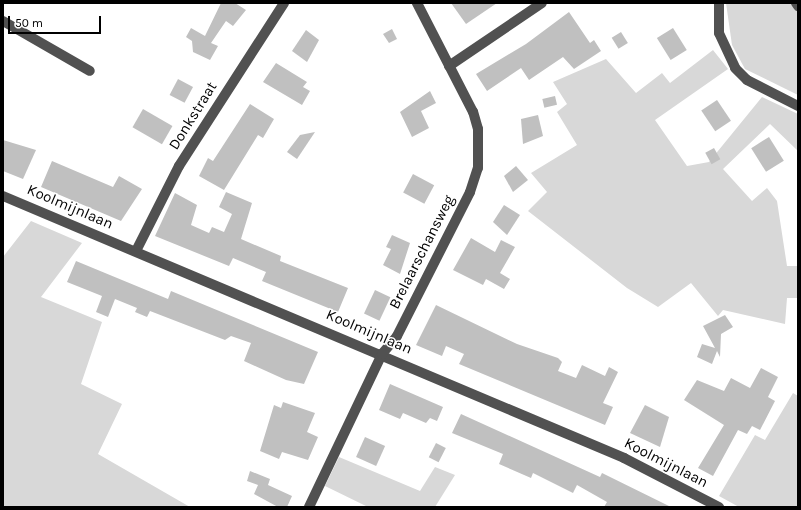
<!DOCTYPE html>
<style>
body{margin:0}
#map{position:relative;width:801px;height:510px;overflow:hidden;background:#fff;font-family:Karla,sans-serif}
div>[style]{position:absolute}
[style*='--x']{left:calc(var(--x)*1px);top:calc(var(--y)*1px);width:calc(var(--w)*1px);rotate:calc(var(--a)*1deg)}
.green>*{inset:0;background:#d8d8d8}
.building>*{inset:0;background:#c0c0c0;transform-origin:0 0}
.minor>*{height:10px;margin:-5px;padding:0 5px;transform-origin:5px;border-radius:5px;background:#515151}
span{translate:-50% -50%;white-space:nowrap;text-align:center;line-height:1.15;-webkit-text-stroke:3px #fff;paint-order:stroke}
.street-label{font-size:15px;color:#000}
.frame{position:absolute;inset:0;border:4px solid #000;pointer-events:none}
.scale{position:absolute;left:8px;top:16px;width:93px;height:18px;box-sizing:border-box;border:2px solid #000;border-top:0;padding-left:5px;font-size:12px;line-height:14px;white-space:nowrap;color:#000;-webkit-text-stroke:3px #fff;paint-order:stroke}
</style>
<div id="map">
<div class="green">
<i style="clip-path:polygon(726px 3px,798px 3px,798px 95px,745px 69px,732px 45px)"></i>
<i style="clip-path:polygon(713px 50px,728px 69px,655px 120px,687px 166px,709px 162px,762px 97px,798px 114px,798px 151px,770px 124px,723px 169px,752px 201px,767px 188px,777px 201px,787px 266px,798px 266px,798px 298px,787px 298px,785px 324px,723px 310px,718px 316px,691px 283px,658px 307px,627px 288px,528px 211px,547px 192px,531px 173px,577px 145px,557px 112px,567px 104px,553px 82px,606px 59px,636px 93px,662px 73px,670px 83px)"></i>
<i style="clip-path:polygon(31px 221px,82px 243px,41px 297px,102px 322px,81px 384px,122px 404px,98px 454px,190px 507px,3px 507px,3px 257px)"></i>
<i style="clip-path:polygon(793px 393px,798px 396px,798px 507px,739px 507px,719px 496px,755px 435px,765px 440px)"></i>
<i style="clip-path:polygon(339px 457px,420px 491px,435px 467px,455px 475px,435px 507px,368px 507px,325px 486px)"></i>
</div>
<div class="building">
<i style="clip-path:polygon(221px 3px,235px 3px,246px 10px,233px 26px,226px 21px,211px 43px,218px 46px,210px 60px,193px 52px,192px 41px,186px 37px,191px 28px,205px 36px)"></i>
<i style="clip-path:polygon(451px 3px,497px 3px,466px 24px)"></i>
<i style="clip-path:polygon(569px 12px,590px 43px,594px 40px,601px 51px,574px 69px,563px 57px,529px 80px,521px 68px,487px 91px,476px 74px,526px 44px)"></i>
<i style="left:673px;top:28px;width:26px;height:19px;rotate:58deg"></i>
<i style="clip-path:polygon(392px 29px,397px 39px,389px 43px,383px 34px)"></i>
<i style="clip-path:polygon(306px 30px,319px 40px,307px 62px,292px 51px)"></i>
<i style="left:621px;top:32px;width:13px;height:11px;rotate:58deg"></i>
<i style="clip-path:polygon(276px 63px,307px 82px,303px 87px,310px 91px,302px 105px,263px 82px)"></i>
<i style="left:178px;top:79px;width:17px;height:18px;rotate:28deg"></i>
<i style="clip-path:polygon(430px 91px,436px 103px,421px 111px,429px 128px,412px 137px,400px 112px)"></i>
<i style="left:555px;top:96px;width:9px;height:13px;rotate:77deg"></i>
<i style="left:717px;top:100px;width:25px;height:19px;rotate:56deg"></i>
<i style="clip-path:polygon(250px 104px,274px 119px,263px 138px,258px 135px,224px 190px,199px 176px,208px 158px,213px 161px)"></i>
<i style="left:143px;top:109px;width:34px;height:21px;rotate:30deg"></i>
<i style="clip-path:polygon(538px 115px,543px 136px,523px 144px,521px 119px)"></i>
<i style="clip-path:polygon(315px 132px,297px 159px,287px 152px,300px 135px)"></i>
<i style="left:769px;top:137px;width:28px;height:21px;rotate:58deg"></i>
<i style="clip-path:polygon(3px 140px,36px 150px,23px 179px,3px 171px)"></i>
<i style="left:714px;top:148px;width:13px;height:10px;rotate:61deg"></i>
<i style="clip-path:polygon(52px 161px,113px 187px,119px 176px,142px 189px,121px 221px,41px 187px)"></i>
<i style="clip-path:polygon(516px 166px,528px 180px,513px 192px,504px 176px)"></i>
<i style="left:413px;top:174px;width:24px;height:21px;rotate:28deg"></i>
<i style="clip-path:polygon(226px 192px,252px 203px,241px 239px,281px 256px,280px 261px,348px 288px,338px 312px,262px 281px,266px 272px,233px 258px,229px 266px,155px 236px,175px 193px,197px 205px,191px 225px,209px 233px,212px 227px,224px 232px,232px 214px,219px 207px)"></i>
<i style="clip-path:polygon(504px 205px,520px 215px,507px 235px,493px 222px)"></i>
<i style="clip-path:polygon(392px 235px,410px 243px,400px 274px,383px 265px,391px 249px,386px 247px)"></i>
<i style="clip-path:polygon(471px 238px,495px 252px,501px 240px,515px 247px,500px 273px,510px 279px,504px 289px,486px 279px,483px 285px,453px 270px)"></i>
<i style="clip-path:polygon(76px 261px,168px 299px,171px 291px,318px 352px,304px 384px,286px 380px,244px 361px,251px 343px,231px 336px,225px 340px,150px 311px,147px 317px,135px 312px,137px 308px,115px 299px,108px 317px,96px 312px,102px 296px,67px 282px)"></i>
<i style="left:375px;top:290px;width:17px;height:26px;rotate:25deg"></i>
<i style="clip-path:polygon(436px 305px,517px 344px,558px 358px,562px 362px,558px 371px,576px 378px,582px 365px,605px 376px,609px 367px,618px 372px,603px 403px,613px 407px,605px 425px,459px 364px,464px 354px,446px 346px,442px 356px,416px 345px)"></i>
<i style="clip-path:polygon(725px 315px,733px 327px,721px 334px,720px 357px,717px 351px,712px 364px,697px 357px,702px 344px,715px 348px,703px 326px)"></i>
<i style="clip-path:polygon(761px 368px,778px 377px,768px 397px,775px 401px,760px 430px,752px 426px,747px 434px,738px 430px,713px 476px,698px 468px,724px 425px,684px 400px,697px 380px,724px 391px,731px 378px,750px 388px)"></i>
<i style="clip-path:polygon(390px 384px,443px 407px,437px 421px,430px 418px,426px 423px,403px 413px,400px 419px,379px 410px)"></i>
<i style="clip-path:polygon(283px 402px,315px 413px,307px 432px,318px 437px,308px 460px,282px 452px,279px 459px,260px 451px,274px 405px,281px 408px)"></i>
<i style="clip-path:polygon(645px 405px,669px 417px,660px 447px,630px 433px)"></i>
<i style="clip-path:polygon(461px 414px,600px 477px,602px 473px,671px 507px,604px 507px,607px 502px,577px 485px,573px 493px,533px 473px,531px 478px,499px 464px,503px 454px,452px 433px)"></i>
<i style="left:365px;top:437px;width:22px;height:22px;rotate:24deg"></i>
<i style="left:436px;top:443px;width:11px;height:16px;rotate:27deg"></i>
<i style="clip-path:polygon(250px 471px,270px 479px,268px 485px,292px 496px,287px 507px,278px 507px,254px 494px,258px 485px,247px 481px)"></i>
</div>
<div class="minor">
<i style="--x:719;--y:3;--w:30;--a:90"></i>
<i style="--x:719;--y:33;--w:38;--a:65"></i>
<i style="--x:735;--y:68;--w:17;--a:45"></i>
<i style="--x:747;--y:80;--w:57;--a:27"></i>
<i style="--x:796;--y:3;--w:4;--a:56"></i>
<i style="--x:3;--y:21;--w:100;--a:29.9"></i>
<i style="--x:449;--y:66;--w:112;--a:-34.1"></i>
<i style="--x:3;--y:196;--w:674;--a:22.87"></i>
<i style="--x:624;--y:458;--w:107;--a:27.3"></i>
<i style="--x:136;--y:251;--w:95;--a:-63.2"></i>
<i style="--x:179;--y:166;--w:194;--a:-57.2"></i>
<i style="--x:309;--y:507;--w:170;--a:-64.5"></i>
<i style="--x:382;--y:354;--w:23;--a:-50"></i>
<i style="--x:397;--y:336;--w:161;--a:-63.1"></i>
<i style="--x:470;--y:192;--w:25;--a:-72"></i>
<i style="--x:478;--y:168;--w:39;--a:-90"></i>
<i style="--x:478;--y:129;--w:18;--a:-106"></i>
<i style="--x:473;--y:112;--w:123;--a:-117.2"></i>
</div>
<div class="street-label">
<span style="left:193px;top:116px;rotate:-58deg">Donkstraat</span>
<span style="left:70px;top:207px;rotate:23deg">Koolmijnlaan</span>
<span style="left:422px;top:252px;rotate:-63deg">Brelaarschansweg</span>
<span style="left:369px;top:332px;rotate:23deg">Koolmijnlaan</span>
<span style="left:666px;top:463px;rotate:27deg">Koolmijnlaan</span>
</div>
<div class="frame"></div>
<div class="scale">50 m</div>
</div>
